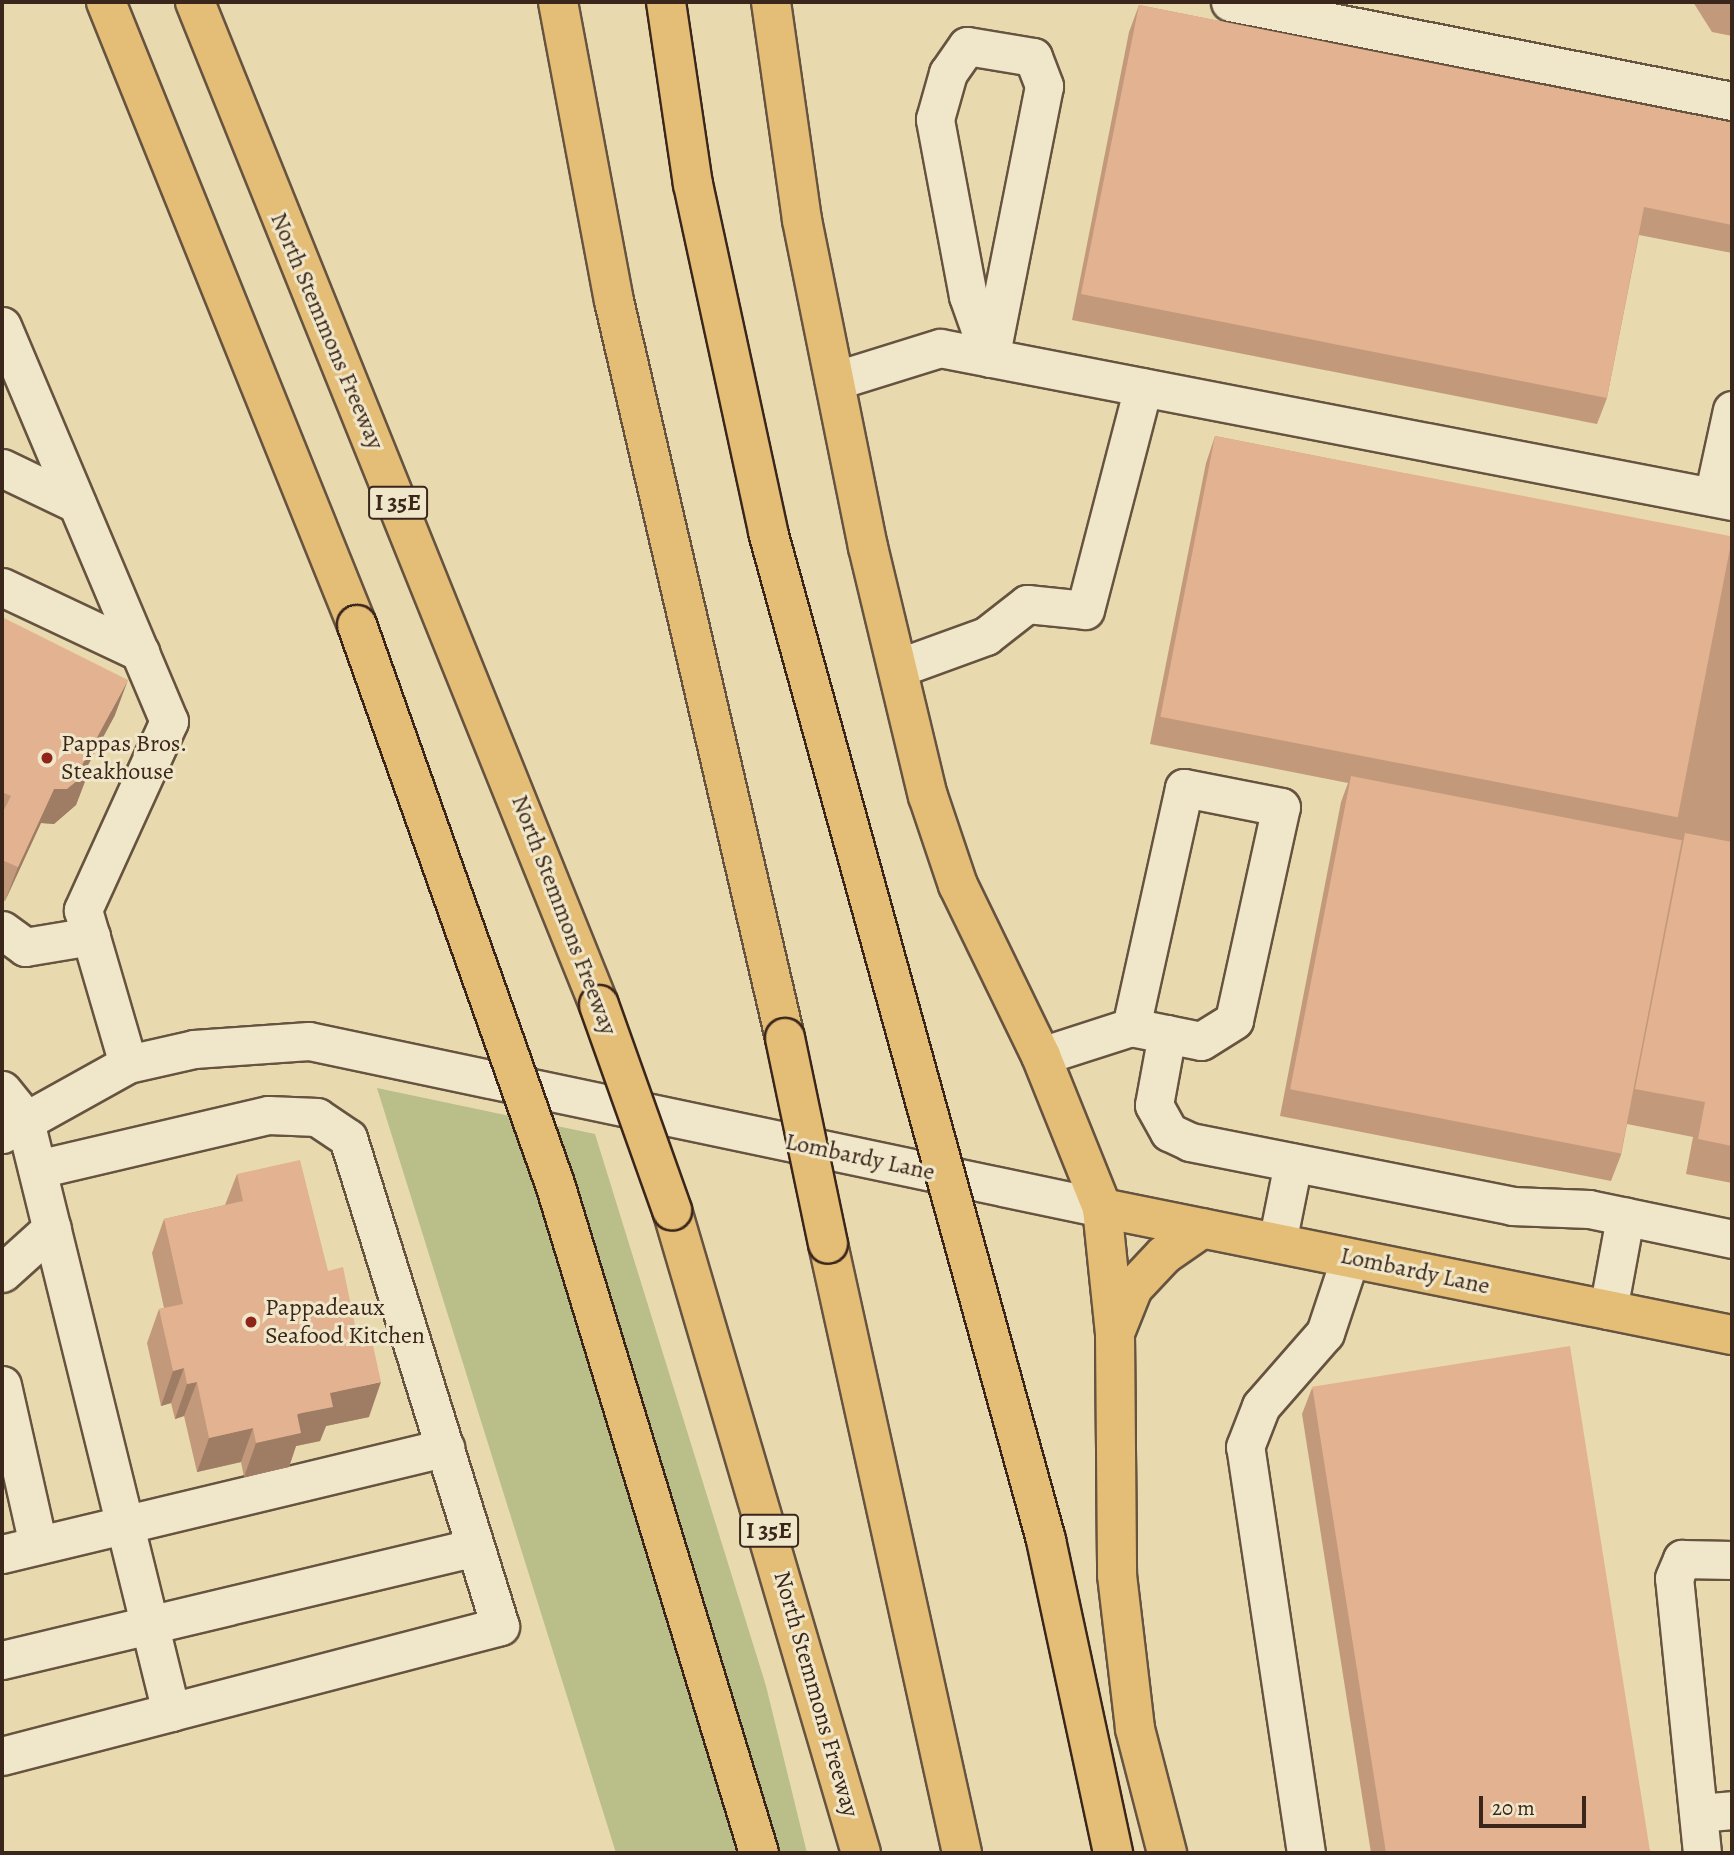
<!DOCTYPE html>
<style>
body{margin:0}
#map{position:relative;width:1734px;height:1855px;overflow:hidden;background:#e8daae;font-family:Alegreya,serif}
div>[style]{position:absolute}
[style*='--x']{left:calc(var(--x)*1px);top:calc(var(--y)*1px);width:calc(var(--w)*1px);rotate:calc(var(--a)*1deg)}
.green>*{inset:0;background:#babe88}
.roads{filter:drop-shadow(2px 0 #665340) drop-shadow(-2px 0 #665340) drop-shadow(0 2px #665340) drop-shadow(0 -2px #665340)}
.minor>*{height:37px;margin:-18.5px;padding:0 18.5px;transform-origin:18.5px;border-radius:18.5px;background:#f0e7ca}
.major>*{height:38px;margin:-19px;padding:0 19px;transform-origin:19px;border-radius:19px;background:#e4bd77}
.highway>*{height:38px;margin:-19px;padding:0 19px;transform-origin:19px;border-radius:19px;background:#e4bd77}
.bridges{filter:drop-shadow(2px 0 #3b261b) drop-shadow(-2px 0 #3b261b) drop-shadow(0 2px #3b261b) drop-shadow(0 -2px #3b261b)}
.highway-bridge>*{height:38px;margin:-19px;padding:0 19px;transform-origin:19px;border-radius:19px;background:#e4bd77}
.wall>*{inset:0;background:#c3997c}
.shaded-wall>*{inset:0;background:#9f7d65}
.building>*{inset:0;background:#e3b290;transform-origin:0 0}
.dots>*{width:19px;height:19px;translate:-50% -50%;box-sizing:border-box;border:4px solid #f0e7ca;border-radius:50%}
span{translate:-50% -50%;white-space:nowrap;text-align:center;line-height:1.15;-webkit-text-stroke:6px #f0e7ca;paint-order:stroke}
.shield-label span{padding:2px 5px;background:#f0e7ca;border:2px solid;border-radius:5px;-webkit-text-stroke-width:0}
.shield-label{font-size:23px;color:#3b261b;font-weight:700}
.street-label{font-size:24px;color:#3b261b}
.poi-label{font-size:24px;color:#3b261b}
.left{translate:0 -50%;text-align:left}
.frame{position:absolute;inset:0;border:4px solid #3b261b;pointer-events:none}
.scale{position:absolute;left:1479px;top:1796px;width:107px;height:32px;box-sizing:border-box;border:4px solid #3b261b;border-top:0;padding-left:9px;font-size:21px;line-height:24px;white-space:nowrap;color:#3b261b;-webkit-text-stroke:5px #f0e7ca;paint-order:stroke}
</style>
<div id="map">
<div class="green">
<i style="clip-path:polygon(377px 1088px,595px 1134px,766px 1686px,807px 1853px,616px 1853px)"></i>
</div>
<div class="roads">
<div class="minor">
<i style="--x:1230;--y:2;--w:512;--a:11.16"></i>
<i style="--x:967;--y:46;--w:67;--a:9.5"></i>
<i style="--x:1033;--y:57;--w:31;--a:69"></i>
<i style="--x:1044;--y:86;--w:277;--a:101.2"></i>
<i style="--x:990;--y:358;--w:66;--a:-109.5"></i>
<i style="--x:968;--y:296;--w:180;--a:-100.6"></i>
<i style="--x:935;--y:119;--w:48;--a:-74.2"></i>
<i style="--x:948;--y:73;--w:33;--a:-55"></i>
<i style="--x:2;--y:326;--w:429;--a:67.1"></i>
<i style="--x:169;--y:721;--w:208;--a:114.5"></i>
<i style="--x:83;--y:910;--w:160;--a:73.7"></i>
<i style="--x:834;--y:381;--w:111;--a:-17.3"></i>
<i style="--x:940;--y:348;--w:807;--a:10.93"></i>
<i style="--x:2;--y:468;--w:83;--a:25.6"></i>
<i style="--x:1713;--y:497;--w:89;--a:-77.7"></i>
<i style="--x:2;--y:587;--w:153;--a:25.2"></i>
<i style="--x:898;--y:668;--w:94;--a:-20"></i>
<i style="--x:986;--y:636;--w:52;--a:-38"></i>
<i style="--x:1027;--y:604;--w:58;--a:5.9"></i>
<i style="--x:1085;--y:610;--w:230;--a:-75.4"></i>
<i style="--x:2;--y:930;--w:29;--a:36"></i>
<i style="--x:25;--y:947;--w:67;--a:-9.5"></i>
<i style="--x:1167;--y:1034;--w:72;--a:100.4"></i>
<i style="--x:1154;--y:1105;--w:31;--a:61"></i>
<i style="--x:1169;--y:1132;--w:23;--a:25"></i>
<i style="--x:1190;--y:1142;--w:328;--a:11.2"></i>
<i style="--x:1512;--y:1206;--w:77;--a:2.2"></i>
<i style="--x:1589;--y:1209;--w:146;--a:11.8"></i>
<i style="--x:1041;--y:1056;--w:95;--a:-17.9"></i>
<i style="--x:1131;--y:1027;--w:71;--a:11.3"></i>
<i style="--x:1201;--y:1041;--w:39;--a:-32"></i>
<i style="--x:1234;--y:1020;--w:218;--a:-77.6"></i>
<i style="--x:1281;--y:807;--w:99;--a:-168.9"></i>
<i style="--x:1184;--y:788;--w:245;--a:102.5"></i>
<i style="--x:2;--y:1090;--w:35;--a:51"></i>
<i style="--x:24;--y:1117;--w:613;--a:76.12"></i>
<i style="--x:171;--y:1712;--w:340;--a:-14.6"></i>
<i style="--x:500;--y:1626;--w:511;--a:-107.3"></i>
<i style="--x:348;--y:1138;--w:37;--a:-146"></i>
<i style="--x:317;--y:1117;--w:49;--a:-177.7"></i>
<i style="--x:268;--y:1115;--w:237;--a:166.8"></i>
<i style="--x:2;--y:1134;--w:144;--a:-29.1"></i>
<i style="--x:128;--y:1064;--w:68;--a:-12.8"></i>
<i style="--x:194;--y:1049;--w:115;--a:-4"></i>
<i style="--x:309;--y:1041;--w:810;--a:11.89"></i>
<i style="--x:1277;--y:1243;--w:82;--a:-78.7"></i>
<i style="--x:2;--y:1273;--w:67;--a:-42"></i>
<i style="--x:1608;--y:1310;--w:95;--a:-79.6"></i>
<i style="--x:2;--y:1385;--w:164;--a:77.3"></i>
<i style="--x:2;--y:1554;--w:456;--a:-13.5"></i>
<i style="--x:2;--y:1660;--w:486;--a:-13.4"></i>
<i style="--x:2;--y:1756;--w:175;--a:-14.6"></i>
<i style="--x:1699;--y:1813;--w:33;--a:-5"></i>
<i style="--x:1306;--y:1853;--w:411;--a:-98.5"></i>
<i style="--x:1245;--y:1447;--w:44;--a:-68.7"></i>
<i style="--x:1261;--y:1406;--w:97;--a:-48.8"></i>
<i style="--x:1325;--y:1333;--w:79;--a:-71.6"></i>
<i style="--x:1702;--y:1853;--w:276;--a:-95.8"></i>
<i style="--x:1674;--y:1578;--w:21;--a:-67"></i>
<i style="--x:1682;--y:1559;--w:50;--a:1.1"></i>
</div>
<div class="major">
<i style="--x:771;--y:2;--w:220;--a:81.9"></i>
<i style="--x:802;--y:220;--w:334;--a:78.6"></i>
<i style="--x:868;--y:547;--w:256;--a:76.5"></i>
<i style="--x:928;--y:796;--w:94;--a:71.4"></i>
<i style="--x:958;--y:885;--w:190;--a:64.1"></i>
<i style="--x:1041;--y:1056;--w:164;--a:68.1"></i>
<i style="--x:1102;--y:1208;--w:127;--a:84.1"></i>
<i style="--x:1115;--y:1334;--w:241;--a:89.5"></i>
<i style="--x:1117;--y:1575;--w:155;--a:83.3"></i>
<i style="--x:1135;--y:1729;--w:128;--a:75.5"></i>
<i style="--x:1102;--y:1208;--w:643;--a:11.4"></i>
<i style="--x:1117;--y:1328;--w:43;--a:-68.2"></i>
<i style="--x:1133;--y:1288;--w:45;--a:-46.8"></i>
<i style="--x:1164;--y:1255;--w:47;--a:-34.7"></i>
</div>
<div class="highway">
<i style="--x:106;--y:2;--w:672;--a:68.06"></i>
<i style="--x:195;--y:2;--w:1081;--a:68.06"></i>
<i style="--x:558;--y:2;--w:304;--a:79.4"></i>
<i style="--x:614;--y:301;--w:757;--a:76.94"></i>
<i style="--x:672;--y:1210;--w:670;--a:73.62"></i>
<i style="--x:828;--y:1244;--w:624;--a:77.59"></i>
</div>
</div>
<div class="bridges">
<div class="highway-bridge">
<i style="--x:666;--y:2;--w:184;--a:81.6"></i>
<i style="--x:693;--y:184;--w:356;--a:77.8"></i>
<i style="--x:768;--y:532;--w:1046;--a:74.58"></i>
<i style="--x:1046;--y:1540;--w:320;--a:77.9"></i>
<i style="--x:357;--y:625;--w:593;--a:70.5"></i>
<i style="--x:555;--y:1184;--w:699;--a:73.04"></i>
<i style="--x:599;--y:1005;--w:218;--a:70.4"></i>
<i style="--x:785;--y:1038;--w:210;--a:78.2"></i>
</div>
</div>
<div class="wall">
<i style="clip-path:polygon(1693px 2px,1732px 2px,1732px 36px,1712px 32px)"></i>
<i style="clip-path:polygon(1139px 5px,1732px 123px,1732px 253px,1639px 235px,1607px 398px,1597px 424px,1072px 320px,1129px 32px)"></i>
<i style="clip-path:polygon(1215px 436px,1732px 538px,1732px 1183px,1686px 1174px,1693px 1137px,1627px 1124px,1621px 1155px,1611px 1181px,1280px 1116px,1341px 802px,1348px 783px,1150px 744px,1206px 463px)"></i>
<i style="clip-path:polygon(2px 617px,115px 715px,86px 769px,89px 771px,76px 805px,54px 824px,41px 823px,5px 901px,2px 900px)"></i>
<i style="clip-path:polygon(237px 1174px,328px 1271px,369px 1417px,326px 1426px,320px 1441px,296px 1446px,289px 1467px,244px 1477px,241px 1462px,197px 1472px,184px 1416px,175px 1419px,171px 1403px,161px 1406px,147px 1343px,159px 1309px,164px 1308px,152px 1253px,164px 1219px,225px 1205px)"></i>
<i style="clip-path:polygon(1312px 1388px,1652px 1853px,1371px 1853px,1302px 1414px)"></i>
</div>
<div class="shaded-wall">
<i style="clip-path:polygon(128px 680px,115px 715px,82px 776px,89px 771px,76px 805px,54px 824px,41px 823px,5px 901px,18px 867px,54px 789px,81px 767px)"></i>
<i style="clip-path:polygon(184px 1368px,171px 1403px,161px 1406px,173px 1371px)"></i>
<i style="clip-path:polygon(197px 1382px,184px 1416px,175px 1419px,187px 1384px)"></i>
<i style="clip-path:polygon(381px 1382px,369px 1417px,326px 1426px,320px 1441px,296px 1446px,289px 1467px,244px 1477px,256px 1443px,330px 1393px)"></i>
<i style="clip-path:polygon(253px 1428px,241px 1462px,197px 1472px,209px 1438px)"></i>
</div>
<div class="building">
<i style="clip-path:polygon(1139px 5px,1732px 123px,1732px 225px,1644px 207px,1607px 398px,1081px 294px)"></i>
<i style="left:1215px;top:436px;width:527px;height:286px;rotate:11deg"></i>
<i style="clip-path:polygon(2px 617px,128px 680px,81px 767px,89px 771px,67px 789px,54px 789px,18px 867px,2px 860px,2px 814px,11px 796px,2px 792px)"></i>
<i style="left:1351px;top:776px;width:337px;height:319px;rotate:11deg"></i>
<i style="clip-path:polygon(1685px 833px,1732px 842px,1732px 1146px,1698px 1139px,1705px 1102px,1635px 1089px)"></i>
<i style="clip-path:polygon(300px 1160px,328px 1271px,343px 1267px,356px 1330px,369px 1327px,381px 1382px,330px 1393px,333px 1407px,297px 1414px,301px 1433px,256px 1443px,253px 1428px,209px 1438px,197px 1382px,187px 1384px,184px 1368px,173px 1371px,159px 1309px,183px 1304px,164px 1219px,243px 1201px,237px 1174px)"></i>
<i style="left:1570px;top:1346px;width:514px;height:261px;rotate:81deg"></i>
</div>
<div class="dots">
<i style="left:47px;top:758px;background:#8f2418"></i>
<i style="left:251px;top:1322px;background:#8f2418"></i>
</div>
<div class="shield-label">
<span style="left:398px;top:503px">I 35E</span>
<span style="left:769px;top:1531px">I 35E</span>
</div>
<div class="street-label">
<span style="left:327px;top:331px;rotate:67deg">North Stemmons Freeway</span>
<span style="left:564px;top:915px;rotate:69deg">North Stemmons Freeway</span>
<span style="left:860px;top:1157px;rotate:12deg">Lombardy Lane</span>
<span style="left:1415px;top:1271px;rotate:12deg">Lombardy Lane</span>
<span style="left:816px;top:1694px;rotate:74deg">North Stemmons Freeway</span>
</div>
<div class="poi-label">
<span class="left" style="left:61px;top:758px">Pappas Bros.<br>Steakhouse</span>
<span class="left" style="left:265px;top:1322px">Pappadeaux<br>Seafood Kitchen</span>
</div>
<div class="frame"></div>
<div class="scale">20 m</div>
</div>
